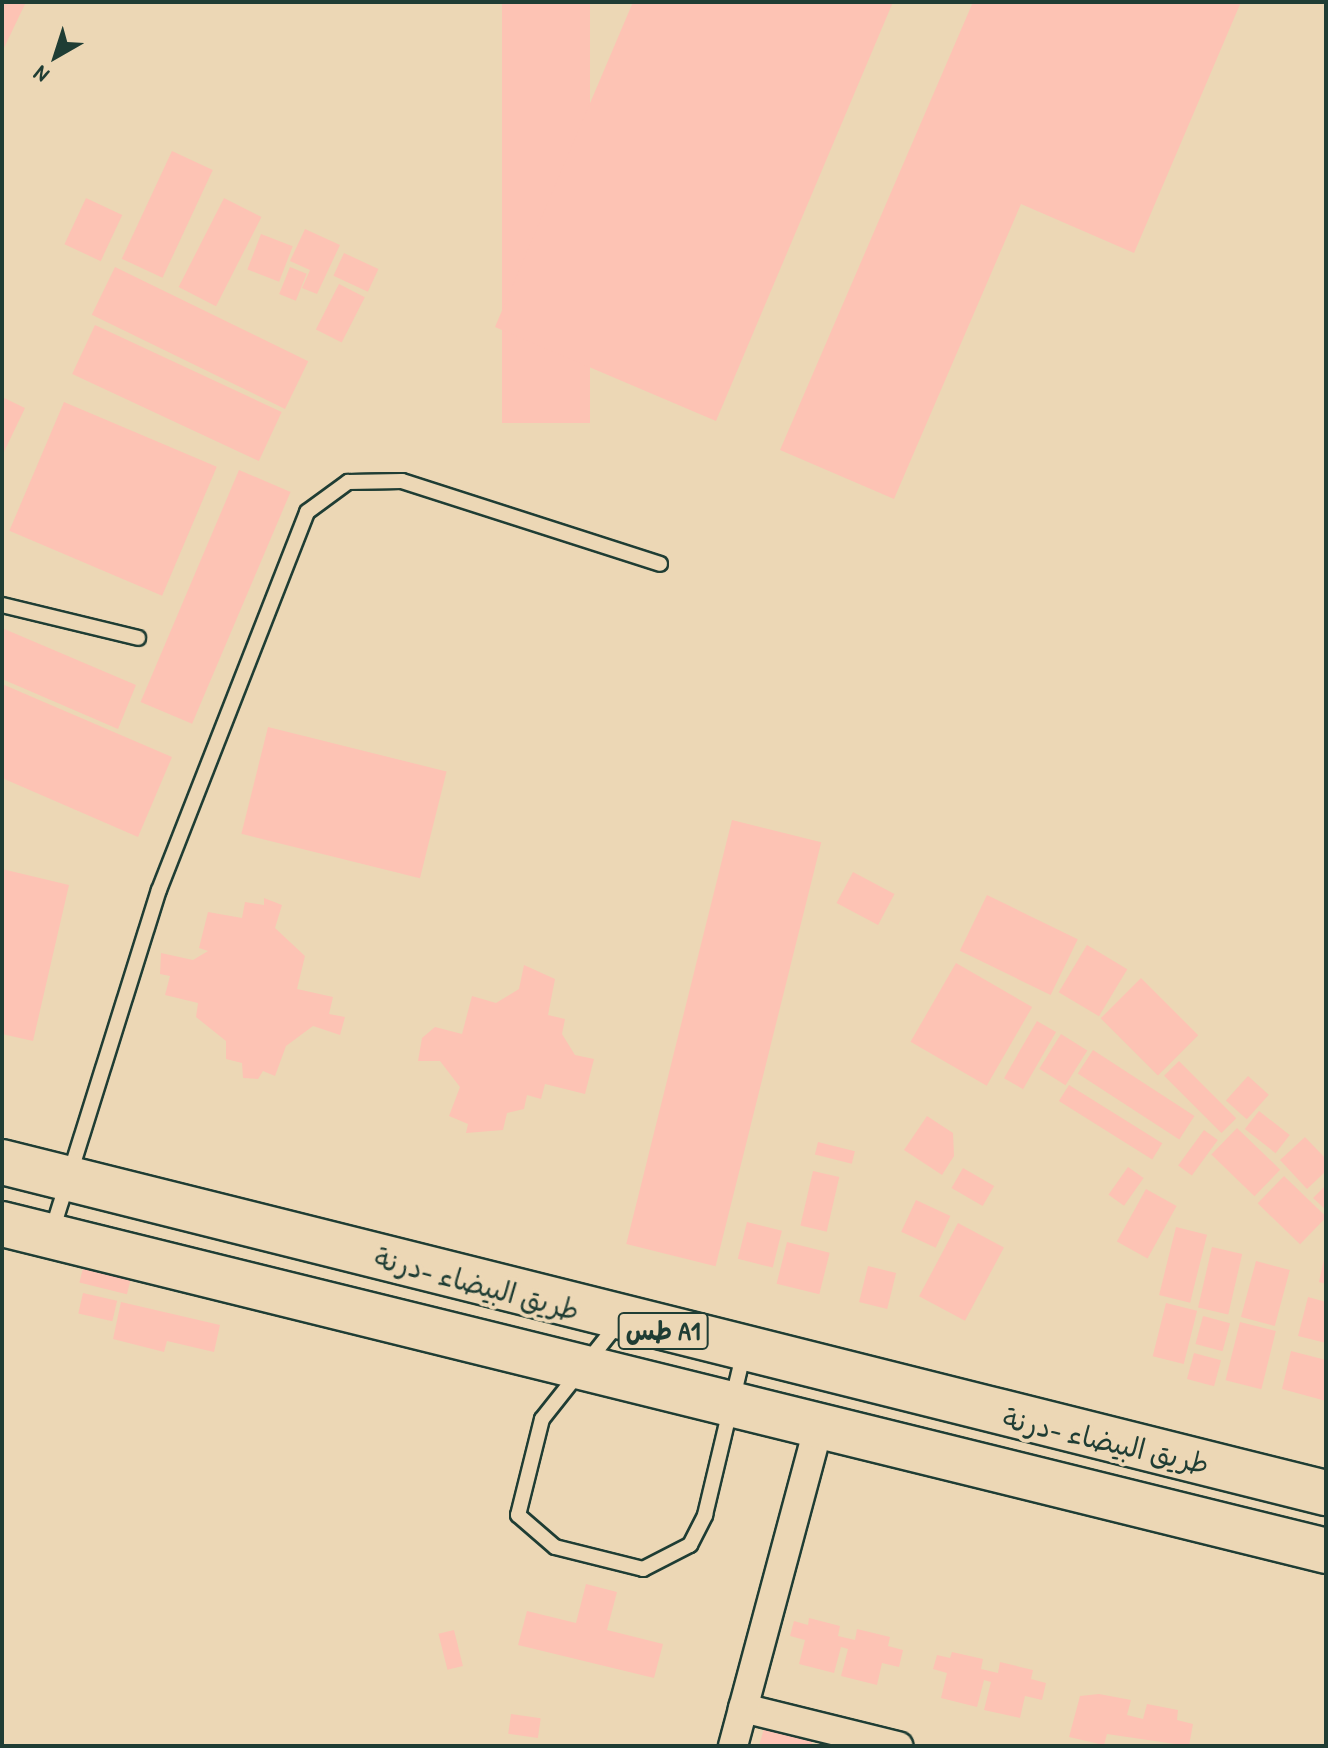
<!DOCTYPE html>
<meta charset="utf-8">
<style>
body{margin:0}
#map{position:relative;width:1328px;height:1748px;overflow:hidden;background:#ecd7b5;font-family:"Patrick Hand","Playpen Sans Arabic",sans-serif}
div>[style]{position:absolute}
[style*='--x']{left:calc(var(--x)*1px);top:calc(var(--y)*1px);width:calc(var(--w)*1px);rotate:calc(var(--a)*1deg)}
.building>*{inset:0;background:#fdc3b4;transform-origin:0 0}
.roads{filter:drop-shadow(2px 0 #1f3d34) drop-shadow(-2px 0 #1f3d34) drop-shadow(0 2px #1f3d34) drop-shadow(0 -2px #1f3d34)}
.lane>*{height:14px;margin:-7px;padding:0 7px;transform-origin:7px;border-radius:7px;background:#ecd7b5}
.street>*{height:28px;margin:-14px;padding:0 14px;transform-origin:14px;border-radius:14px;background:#ecd7b5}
.highway>*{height:44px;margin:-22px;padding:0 22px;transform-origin:22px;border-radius:22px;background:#ecd7b5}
span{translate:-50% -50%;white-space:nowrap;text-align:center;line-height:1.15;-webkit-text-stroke:8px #ecd7b5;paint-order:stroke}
.shield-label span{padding:2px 6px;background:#ecd7b5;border:2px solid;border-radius:6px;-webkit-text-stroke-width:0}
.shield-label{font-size:26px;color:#1f3d34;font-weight:700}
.street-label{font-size:28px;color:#1f3d34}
.frame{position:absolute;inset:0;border:4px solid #1f3d34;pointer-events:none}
.north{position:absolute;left:16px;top:16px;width:80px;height:80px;-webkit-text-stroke:6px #ecd7b5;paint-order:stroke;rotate:219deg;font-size:22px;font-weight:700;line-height:32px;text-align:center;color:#1f3d34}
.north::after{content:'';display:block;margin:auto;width:28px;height:36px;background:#1f3d34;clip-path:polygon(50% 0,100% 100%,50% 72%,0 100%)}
</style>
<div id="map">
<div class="building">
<i style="clip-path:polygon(2px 2px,26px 2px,2px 52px)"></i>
<i style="left:502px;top:2px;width:88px;height:421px"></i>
<i style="clip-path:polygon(633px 2px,893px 2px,716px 421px,495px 327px)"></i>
<i style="clip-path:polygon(973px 2px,1241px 2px,1134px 253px,1021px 204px,894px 499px,780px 450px)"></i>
<i style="left:172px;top:151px;width:45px;height:119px;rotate:25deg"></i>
<i style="left:86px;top:198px;width:40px;height:51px;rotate:25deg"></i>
<i style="left:224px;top:198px;width:42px;height:100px;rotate:27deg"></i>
<i style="clip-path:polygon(305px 229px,340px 245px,317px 294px,302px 288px,310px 270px,290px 261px)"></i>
<i style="left:261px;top:234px;width:34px;height:38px;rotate:21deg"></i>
<i style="left:344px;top:253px;width:38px;height:25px;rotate:25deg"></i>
<i style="left:115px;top:267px;width:215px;height:53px;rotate:26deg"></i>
<i style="left:290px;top:267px;width:18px;height:29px;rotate:22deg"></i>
<i style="left:339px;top:284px;width:29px;height:51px;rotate:27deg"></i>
<i style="left:95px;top:325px;width:206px;height:54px;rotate:25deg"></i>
<i style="clip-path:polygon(2px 397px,25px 408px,2px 456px)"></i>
<i style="left:64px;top:402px;width:166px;height:140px;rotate:23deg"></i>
<i style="left:239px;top:470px;width:56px;height:252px;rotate:23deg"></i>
<i style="clip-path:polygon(2px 628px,136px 685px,118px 729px,2px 679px)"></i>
<i style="clip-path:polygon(2px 684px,172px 757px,138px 837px,2px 778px)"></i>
<i style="left:268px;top:727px;width:184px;height:110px;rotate:14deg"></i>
<i style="left:732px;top:820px;width:92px;height:437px;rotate:14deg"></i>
<i style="clip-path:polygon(2px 869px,69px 885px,33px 1041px,2px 1034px)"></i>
<i style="left:853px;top:872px;width:47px;height:35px;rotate:28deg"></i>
<i style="left:987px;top:895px;width:101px;height:62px;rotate:26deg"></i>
<i style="clip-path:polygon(264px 898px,282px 905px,275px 928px,305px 956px,297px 989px,333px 997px,329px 1014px,345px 1017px,340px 1035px,313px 1026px,286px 1046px,275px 1076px,263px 1071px,258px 1079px,243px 1078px,242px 1063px,226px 1059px,226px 1041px,196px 1017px,198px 1003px,165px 995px,170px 976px,160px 974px,161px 953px,193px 960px,208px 951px,199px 948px,208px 912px,242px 918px,245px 902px,264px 905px)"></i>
<i style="left:1087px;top:945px;width:47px;height:55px;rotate:31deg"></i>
<i style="left:956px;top:963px;width:88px;height:91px;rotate:30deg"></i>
<i style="clip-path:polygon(524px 965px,555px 979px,548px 1015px,565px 1019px,562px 1034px,575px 1055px,594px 1059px,585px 1094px,545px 1084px,541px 1099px,527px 1095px,524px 1109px,507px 1113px,503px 1130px,466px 1133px,468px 1124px,449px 1116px,460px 1087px,440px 1061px,418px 1061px,422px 1038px,435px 1027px,462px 1034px,472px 996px,496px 1003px,519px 989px)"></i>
<i style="left:1141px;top:978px;width:81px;height:57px;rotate:45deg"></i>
<i style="left:1037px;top:1021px;width:22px;height:66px;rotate:30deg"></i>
<i style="left:1061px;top:1034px;width:31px;height:41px;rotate:32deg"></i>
<i style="left:1093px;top:1050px;width:121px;height:28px;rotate:33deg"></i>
<i style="left:1179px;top:1061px;width:81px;height:21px;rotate:45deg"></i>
<i style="left:1248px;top:1076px;width:28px;height:33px;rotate:42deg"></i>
<i style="left:1069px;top:1085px;width:110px;height:19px;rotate:32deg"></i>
<i style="left:1259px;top:1111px;width:39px;height:23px;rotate:38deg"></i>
<i style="clip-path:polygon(927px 1116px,953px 1133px,954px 1156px,942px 1175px,904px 1150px)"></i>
<i style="left:1237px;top:1128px;width:60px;height:37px;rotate:44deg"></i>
<i style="left:1204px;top:1130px;width:17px;height:44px;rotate:36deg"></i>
<i style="clip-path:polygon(1305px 1137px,1326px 1159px,1326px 1171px,1307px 1189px,1280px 1160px)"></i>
<i style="left:818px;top:1142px;width:38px;height:13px;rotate:14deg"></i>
<i style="left:1128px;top:1167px;width:19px;height:34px;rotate:35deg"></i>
<i style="left:963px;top:1168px;width:36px;height:23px;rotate:30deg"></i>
<i style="left:813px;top:1171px;width:27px;height:56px;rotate:13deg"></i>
<i style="left:1284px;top:1176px;width:59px;height:38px;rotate:44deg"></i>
<i style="clip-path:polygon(1326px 1185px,1326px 1210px,1313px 1198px)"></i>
<i style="left:1146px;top:1189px;width:35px;height:60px;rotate:29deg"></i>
<i style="left:916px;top:1200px;width:38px;height:35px;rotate:25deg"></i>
<i style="left:747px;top:1222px;width:36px;height:38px;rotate:14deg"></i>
<i style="left:958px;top:1223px;width:52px;height:83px;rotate:28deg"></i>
<i style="left:1176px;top:1227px;width:32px;height:70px;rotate:14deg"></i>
<i style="left:787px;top:1242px;width:44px;height:43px;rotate:14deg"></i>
<i style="left:1212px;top:1247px;width:31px;height:62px;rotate:13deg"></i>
<i style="clip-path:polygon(1325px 1255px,1326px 1256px,1326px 1284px,1319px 1282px)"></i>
<i style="left:1256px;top:1261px;width:35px;height:58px;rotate:15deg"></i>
<i style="left:84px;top:1264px;width:49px;height:19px;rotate:14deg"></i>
<i style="left:868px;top:1266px;width:29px;height:37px;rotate:14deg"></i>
<i style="left:83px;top:1293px;width:35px;height:21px;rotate:13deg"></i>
<i style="clip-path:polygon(1308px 1297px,1326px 1302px,1326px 1343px,1298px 1336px)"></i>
<i style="clip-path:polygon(121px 1302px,220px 1325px,214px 1352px,167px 1341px,164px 1352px,113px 1339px)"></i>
<i style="left:1166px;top:1303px;width:32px;height:55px;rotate:14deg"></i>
<i style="left:1203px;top:1316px;width:28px;height:29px;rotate:15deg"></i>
<i style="left:1240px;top:1322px;width:37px;height:60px;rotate:14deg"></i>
<i style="clip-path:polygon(1291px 1351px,1326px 1360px,1326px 1401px,1282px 1389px)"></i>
<i style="left:1194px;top:1353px;width:28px;height:27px;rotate:15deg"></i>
<i style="clip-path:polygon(586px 1584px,617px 1592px,607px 1630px,663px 1644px,654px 1678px,518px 1645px,527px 1611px,576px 1623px)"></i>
<i style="clip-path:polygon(809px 1618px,840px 1626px,838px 1636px,855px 1640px,857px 1629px,890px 1637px,888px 1646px,903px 1650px,899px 1667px,882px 1663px,877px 1685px,841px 1676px,848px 1649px,841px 1647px,834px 1673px,799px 1664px,805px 1640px,790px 1636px,794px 1621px,808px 1625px)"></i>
<i style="left:454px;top:1630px;width:37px;height:16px;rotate:76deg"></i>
<i style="clip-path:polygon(952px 1652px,983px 1659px,981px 1669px,998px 1673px,1000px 1662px,1033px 1670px,1031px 1679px,1046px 1683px,1042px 1700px,1025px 1696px,1020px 1718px,984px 1710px,991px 1682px,984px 1680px,977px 1707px,941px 1698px,947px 1673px,933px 1669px,937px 1655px,950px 1658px)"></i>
<i style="clip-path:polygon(1099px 1694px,1131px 1700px,1127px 1715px,1143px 1719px,1147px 1704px,1178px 1710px,1177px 1720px,1193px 1724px,1189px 1746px,1107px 1734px,1104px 1745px,1069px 1737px,1080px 1696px)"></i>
<i style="left:511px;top:1714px;width:30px;height:20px;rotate:8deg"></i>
<i style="clip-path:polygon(765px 1725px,816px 1729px,811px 1746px,759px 1746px)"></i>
</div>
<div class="roads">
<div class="lane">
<i style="--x:2;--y:605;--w:140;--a:13.6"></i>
<i style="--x:52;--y:1231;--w:357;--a:-72.6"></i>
<i style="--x:159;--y:890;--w:406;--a:-68.6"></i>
<i style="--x:307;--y:512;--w:51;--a:-36.2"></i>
<i style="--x:348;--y:482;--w:54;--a:-1.1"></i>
<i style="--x:402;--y:481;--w:271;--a:17.8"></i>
<i style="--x:619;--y:1322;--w:124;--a:128.4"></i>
<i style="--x:542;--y:1419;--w:99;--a:104"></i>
<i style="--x:518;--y:1515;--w:49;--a:40.9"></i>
<i style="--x:555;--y:1547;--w:91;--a:14"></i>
<i style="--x:643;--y:1569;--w:53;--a:-27.1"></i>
<i style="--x:690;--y:1545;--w:34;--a:-63"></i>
<i style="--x:705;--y:1515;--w:169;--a:-76.6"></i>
</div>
<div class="street">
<i style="--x:743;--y:1708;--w:160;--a:13.8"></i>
<i style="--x:733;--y:1746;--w:331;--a:-75"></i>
</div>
<div class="highway">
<i style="--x:2;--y:1162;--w:1365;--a:14.04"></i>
<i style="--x:2;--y:1224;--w:1364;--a:13.87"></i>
</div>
</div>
<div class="shield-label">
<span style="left:663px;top:1331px">طس A1</span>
</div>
<div class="street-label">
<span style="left:477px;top:1284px;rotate:15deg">طريق البيضاء -درنة</span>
<span style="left:1106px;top:1441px;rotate:13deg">طريق البيضاء -درنة</span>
</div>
<div class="frame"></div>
<div class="north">N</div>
</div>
